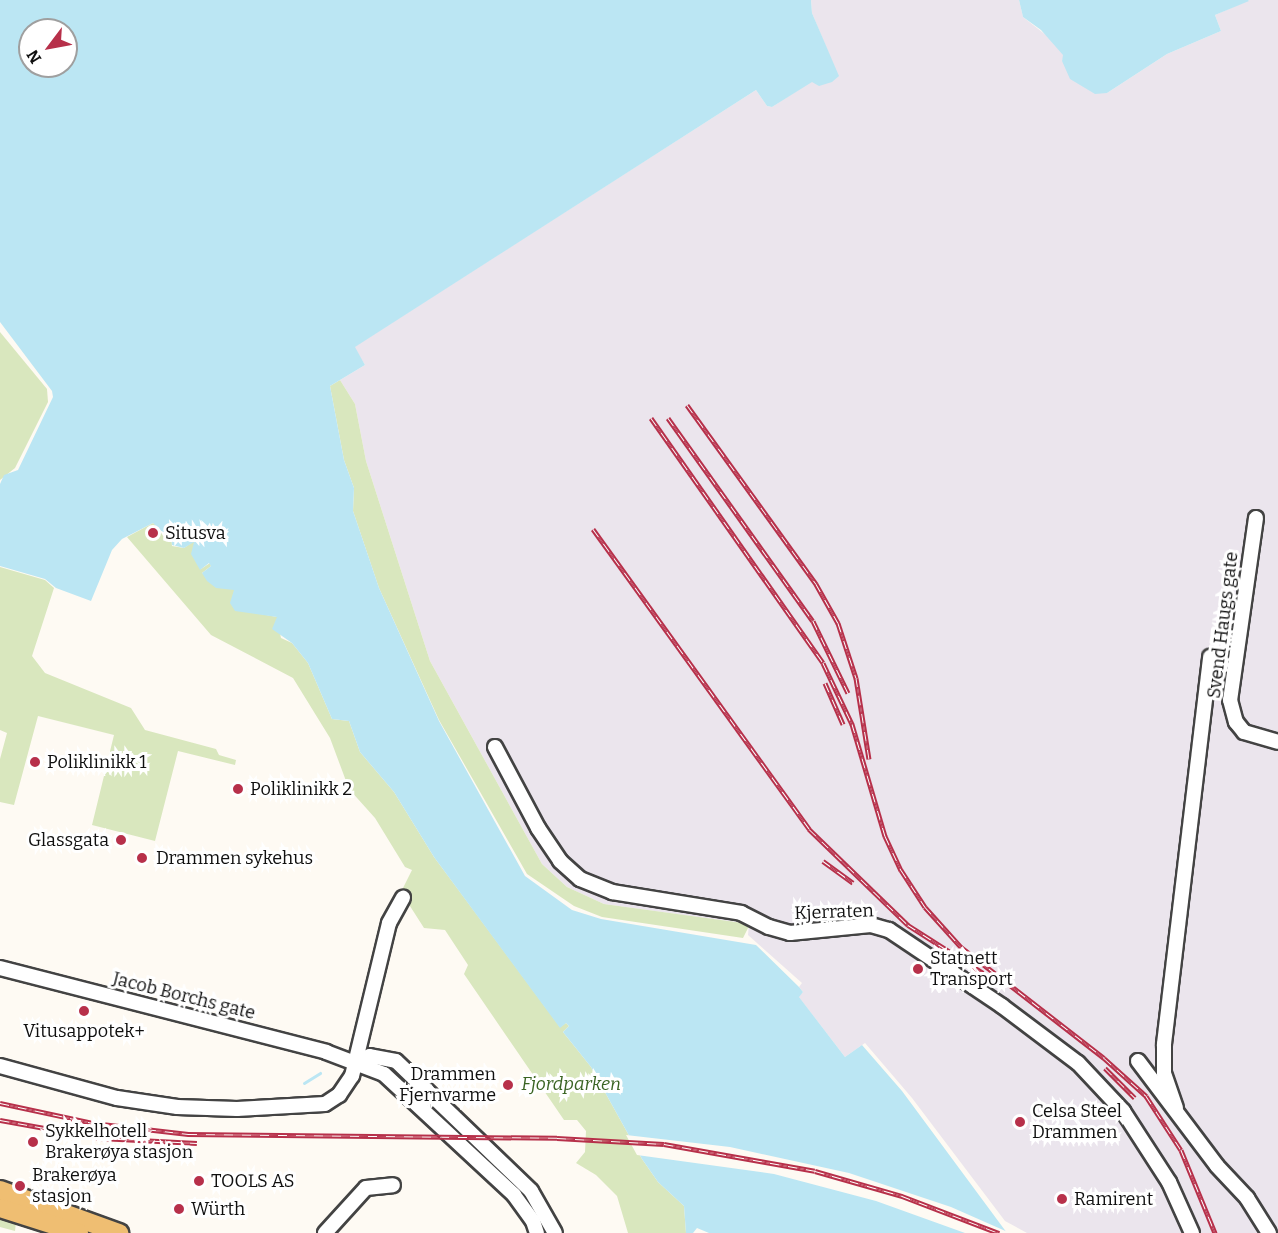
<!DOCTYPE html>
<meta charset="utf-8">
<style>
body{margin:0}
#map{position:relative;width:1278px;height:1233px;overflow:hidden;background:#fefaf3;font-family:Bitter,serif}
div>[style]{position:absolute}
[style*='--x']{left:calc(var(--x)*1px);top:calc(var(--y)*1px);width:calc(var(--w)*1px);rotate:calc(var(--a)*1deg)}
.industrial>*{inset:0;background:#ebe5ed}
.green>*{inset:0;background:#d9e7be}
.water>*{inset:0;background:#bbe6f3}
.pier>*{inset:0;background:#fefaf3}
.stream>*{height:3px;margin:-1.5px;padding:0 1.5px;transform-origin:1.5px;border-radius:1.5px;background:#bbe6f3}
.roads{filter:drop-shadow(2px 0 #434343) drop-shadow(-2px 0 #434343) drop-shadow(0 2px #434343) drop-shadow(0 -2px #434343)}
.minor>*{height:14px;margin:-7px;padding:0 7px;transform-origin:7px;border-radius:7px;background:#fff}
.major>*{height:18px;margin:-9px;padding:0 9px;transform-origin:9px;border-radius:9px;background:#efbe72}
.rail>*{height:5px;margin-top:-2.5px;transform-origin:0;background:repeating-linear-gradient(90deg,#fff 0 9px,#b7304a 0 18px);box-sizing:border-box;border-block:2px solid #b7304a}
.dots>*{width:16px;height:16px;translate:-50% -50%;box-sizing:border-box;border:3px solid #fff;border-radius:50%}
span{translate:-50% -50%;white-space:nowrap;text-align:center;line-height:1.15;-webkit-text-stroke:6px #fff;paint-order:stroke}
.poi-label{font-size:18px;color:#101010}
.left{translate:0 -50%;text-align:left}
.right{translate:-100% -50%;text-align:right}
.street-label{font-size:18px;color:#101010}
.park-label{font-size:18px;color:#3a6423;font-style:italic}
.north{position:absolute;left:18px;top:18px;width:60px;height:60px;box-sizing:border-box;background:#fff;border:2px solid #9f9f9f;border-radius:50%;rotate:238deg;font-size:16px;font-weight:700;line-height:24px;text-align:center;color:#101010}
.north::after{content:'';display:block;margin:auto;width:21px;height:27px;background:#b7304a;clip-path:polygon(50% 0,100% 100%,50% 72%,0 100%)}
</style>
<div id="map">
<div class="industrial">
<i style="clip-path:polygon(811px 0,1019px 0,1023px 17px,1056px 43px,1064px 55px,1062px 61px,1107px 93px,1167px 54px,1221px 31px,1215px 15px,1249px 0,1278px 0,1278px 1233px,1027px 1233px,1005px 1221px,912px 1098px,865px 1043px,845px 1057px,798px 996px,803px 992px,799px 987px,802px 983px,748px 935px,749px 924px,604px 904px,567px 887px,542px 864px,430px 661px,366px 461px,355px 404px,340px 380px,365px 365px,354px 347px,756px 90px,767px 106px,772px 107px,812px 81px,838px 76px,812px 13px)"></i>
</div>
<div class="green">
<i style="clip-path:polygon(0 332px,47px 389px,48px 402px,15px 468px,0 480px)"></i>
<i style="clip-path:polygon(340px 380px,355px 404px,366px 461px,430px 661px,542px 864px,567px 887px,604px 904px,750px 924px,743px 938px,602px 917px,574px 906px,527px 874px,439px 720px,379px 588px,353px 511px,354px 488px,344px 460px,330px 386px)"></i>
<i style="clip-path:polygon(153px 523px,171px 535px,172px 546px,184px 548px,194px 541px,201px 569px,210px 563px,211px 566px,202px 573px,232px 587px,261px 614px,277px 617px,281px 638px,292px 643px,308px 663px,332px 719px,349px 721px,360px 752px,394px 792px,434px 857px,560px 1027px,566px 1023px,569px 1026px,563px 1032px,591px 1067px,642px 1159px,658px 1182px,684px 1206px,686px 1233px,628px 1233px,617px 1196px,596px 1175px,576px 1163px,585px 1152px,586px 1131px,577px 1120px,564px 1120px,464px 974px,468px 965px,445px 930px,424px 928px,401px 892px,412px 870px,405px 867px,375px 818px,349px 789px,330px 738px,293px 678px,211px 635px,127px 537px)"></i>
<i style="clip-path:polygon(0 567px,45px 580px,54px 588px,32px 656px,45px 673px,131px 708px,145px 730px,216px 749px,219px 755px,236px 760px,235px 765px,178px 751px,155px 841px,92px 825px,114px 735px,38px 716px,14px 805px,0 802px,0 759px,7px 733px,0 730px)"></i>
<i style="clip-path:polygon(0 1216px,16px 1222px,15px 1231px,0 1227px)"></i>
</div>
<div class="water">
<i style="clip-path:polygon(evenodd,0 0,811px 0,812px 13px,839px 76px,832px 82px,819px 86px,812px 82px,772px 107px,767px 106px,756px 90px,355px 347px,365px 365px,330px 386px,344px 460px,354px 488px,353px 511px,379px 588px,439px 721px,525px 876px,572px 910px,601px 919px,756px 945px,799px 987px,803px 992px,799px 997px,845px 1057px,862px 1045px,902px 1091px,1007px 1233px,709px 1233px,697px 1228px,693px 1233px,686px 1233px,684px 1206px,658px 1182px,642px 1159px,591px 1067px,563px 1032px,569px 1026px,566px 1023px,560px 1028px,434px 857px,394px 792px,360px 752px,349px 721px,332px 719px,308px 663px,292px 643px,272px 629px,277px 617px,235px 611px,230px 603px,234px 590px,216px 588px,207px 581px,202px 573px,211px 566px,209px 563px,200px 570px,191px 554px,194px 542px,184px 548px,172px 545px,171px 536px,164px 534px,153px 523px,122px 539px,112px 550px,91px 601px,56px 588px,45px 579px,0 566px,0 484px,4px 475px,18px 470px,53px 397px,52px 391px,0 322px,0 0,30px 30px,66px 30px,66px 66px,30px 66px,30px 30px)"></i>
<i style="clip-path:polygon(1019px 0,1248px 0,1249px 1px,1215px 15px,1221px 31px,1167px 54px,1107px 93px,1095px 94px,1070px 79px,1062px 61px,1063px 55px,1041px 30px,1023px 17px)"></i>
</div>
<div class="pier">
<i style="clip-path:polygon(626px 1135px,730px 1147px,849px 1173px,951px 1207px,1010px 1233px,965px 1233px,876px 1201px,774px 1174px,637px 1155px)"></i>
</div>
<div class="stream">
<i style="--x:304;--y:1083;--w:19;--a:-32"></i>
</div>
<div class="roads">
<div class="minor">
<i style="--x:1256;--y:518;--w:184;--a:98.1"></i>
<i style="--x:1230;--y:700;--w:23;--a:75"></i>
<i style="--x:1236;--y:722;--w:13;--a:51"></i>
<i style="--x:1244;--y:732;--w:35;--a:16"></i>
<i style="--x:495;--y:747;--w:92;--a:62"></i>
<i style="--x:538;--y:828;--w:40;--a:56"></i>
<i style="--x:560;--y:861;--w:27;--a:42"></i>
<i style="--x:580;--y:879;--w:35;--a:22"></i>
<i style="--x:612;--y:892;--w:131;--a:9.2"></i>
<i style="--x:741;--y:913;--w:31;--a:27"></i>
<i style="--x:769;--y:927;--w:22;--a:16"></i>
<i style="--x:790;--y:933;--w:81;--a:-5.6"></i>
<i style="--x:871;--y:925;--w:19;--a:16"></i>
<i style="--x:889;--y:930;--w:136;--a:33.9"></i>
<i style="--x:1002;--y:1006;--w:95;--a:36.9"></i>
<i style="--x:1078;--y:1063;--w:66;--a:46.8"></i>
<i style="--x:1123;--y:1111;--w:85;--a:57.1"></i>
<i style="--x:1169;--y:1182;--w:56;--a:65.7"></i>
<i style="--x:0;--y:968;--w:337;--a:14.4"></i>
<i style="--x:326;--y:1052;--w:62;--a:20.8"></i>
<i style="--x:384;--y:1074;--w:178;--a:42.9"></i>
<i style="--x:514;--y:1195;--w:32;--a:54"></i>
<i style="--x:533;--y:1221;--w:13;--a:72"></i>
<i style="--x:1138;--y:1061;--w:131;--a:53"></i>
<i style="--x:1217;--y:1166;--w:44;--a:46.8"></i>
<i style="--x:1247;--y:1198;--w:41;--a:57.8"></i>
<i style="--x:358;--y:1062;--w:13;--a:-27"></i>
<i style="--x:370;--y:1056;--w:26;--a:11"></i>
<i style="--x:396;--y:1061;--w:187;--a:43.9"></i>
<i style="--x:531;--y:1191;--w:48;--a:60.3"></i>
<i style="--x:0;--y:1066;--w:121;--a:15.3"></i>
<i style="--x:117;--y:1098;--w:61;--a:8.5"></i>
<i style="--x:177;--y:1107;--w:60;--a:1.9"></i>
<i style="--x:237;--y:1109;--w:88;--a:-3.3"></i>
<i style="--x:325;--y:1104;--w:17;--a:-33"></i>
<i style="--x:339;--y:1095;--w:23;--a:-56"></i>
<i style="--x:352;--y:1076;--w:157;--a:-76.4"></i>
<i style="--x:389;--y:923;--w:29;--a:-61"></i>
<i style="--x:1176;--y:1108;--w:36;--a:-109"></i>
<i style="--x:1164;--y:1074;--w:30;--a:-90"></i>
<i style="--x:1164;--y:1044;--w:390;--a:-83.2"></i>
<i style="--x:325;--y:1233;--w:61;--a:-47.7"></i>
<i style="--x:366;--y:1188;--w:27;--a:-6"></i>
</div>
<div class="major">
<i style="--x:0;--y:1190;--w:127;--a:19.9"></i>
<i style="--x:0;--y:1208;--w:83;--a:17.6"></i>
</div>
</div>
<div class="rail">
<i style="--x:687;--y:405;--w:221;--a:54.2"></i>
<i style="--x:816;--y:584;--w:45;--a:60.6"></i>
<i style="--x:838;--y:623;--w:58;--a:71.9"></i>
<i style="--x:856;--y:678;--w:82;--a:80.9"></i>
<i style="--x:651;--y:418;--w:299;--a:54.9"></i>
<i style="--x:823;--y:663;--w:68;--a:64.6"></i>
<i style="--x:852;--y:724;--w:117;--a:73.6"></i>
<i style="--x:885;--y:836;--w:38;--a:65"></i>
<i style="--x:901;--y:870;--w:44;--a:57"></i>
<i style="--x:925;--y:907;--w:54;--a:48"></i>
<i style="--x:961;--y:947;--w:181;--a:37.8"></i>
<i style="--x:1104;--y:1058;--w:57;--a:42.1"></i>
<i style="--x:1146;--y:1096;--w:64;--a:57.1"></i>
<i style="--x:1181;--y:1150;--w:90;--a:67.7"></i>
<i style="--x:668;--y:418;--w:249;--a:54.5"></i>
<i style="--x:813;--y:621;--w:80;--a:64.1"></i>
<i style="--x:593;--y:529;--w:370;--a:54.2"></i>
<i style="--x:809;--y:829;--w:138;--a:44.1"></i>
<i style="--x:908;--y:925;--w:89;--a:32.6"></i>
<i style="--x:825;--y:683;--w:45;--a:66.3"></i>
<i style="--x:823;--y:861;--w:37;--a:36"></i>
<i style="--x:1105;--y:1068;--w:42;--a:45"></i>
<i style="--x:0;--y:1103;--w:95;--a:12.1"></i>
<i style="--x:93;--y:1123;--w:96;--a:6.6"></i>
<i style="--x:188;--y:1134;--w:369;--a:0.6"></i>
<i style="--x:557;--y:1138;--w:107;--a:3.2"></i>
<i style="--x:664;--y:1144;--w:153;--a:10.1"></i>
<i style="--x:815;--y:1171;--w:91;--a:16"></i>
<i style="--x:902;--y:1196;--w:104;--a:20.9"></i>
<i style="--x:0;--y:1120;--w:102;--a:10.2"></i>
<i style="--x:100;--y:1138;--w:97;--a:3"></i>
</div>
<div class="dots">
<i style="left:153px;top:533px;background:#b7304a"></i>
<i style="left:35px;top:762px;background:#b7304a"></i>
<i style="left:238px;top:789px;background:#b7304a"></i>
<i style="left:121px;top:840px;background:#b7304a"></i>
<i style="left:142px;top:858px;background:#b7304a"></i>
<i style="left:918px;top:969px;background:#b7304a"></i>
<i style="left:84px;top:1011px;background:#b7304a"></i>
<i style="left:508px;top:1085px;background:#b7304a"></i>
<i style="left:1020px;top:1122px;background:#b7304a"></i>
<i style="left:33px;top:1142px;background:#b7304a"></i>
<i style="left:199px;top:1181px;background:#b7304a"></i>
<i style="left:20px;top:1186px;background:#b7304a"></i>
<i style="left:1062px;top:1199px;background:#b7304a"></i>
<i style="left:179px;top:1209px;background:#b7304a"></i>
</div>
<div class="poi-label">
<span class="left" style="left:165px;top:533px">Situsva</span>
<span class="left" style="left:47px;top:762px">Poliklinikk 1</span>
<span class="left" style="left:250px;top:789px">Poliklinikk 2</span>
<span class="right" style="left:109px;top:840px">Glassgata</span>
<span class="left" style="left:156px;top:858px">Drammen sykehus</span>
<span class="left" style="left:930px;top:969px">Statnett<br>Transport</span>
<span style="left:84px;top:1031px">Vitusappotek+</span>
<span class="right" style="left:496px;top:1085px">Drammen<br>Fjernvarme</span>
<span class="left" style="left:1032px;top:1122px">Celsa Steel<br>Drammen</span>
<span class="left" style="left:45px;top:1142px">Sykkelhotell<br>Brakerøya stasjon</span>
<span class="left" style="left:32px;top:1186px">Brakerøya<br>stasjon</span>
<span class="left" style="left:211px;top:1181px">TOOLS AS</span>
<span class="left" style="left:1074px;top:1199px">Ramirent</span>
<span class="left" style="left:191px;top:1209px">Würth</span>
</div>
<div class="street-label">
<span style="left:1223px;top:625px;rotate:-83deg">Svend Haugs gate</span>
<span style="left:834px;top:912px;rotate:-2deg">Kjerraten</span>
<span style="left:184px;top:996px;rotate:14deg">Jacob Borchs gate</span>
</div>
<div class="park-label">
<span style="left:571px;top:1084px">Fjordparken</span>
</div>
<div class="north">N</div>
</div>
